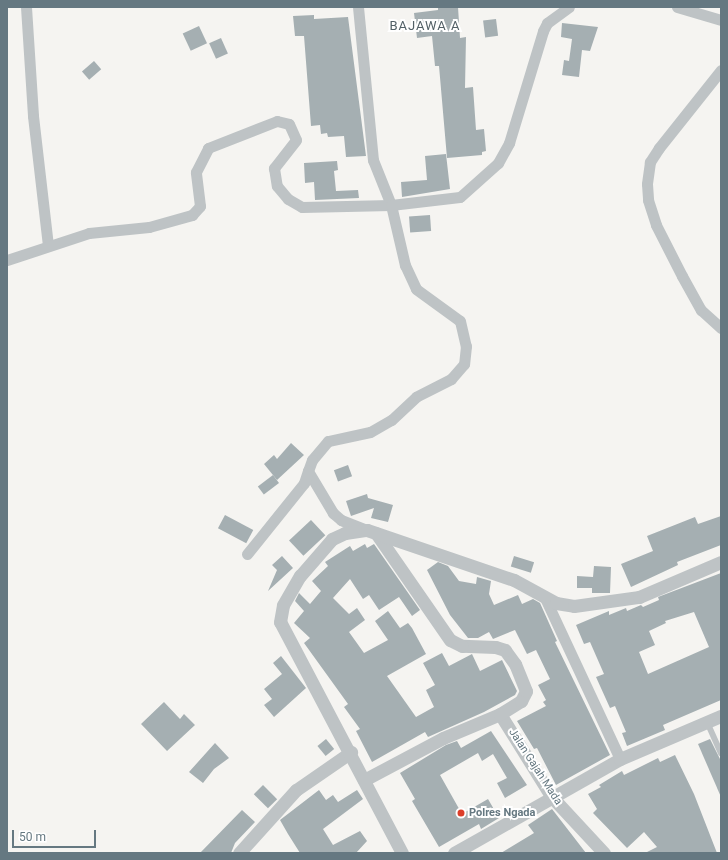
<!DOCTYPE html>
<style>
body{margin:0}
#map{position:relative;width:728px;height:860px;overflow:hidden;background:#f5f4f1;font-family:Roboto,sans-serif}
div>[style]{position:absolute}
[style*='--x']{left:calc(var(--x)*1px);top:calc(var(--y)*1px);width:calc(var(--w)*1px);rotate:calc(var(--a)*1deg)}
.building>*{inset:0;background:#a5afb2;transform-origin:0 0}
.service>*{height:5.5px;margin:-2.75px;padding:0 2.75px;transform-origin:2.75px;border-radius:2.75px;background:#bec3c5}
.minor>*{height:11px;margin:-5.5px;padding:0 5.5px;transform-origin:5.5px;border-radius:5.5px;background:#bec3c5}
.tertiary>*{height:13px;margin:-6.5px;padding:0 6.5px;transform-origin:6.5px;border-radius:6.5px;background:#bec3c5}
.dots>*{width:11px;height:11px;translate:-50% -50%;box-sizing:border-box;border:2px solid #fff;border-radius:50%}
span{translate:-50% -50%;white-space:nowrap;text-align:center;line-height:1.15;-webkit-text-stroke:4px #fff;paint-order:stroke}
.street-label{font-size:11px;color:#657881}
.poi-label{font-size:11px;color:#657881;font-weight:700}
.left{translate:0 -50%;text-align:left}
.quarter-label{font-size:13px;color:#526066;letter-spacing:1px}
.frame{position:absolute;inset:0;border:8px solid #657881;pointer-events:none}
.scale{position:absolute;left:12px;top:830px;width:84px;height:18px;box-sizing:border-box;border:2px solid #657881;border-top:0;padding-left:5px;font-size:12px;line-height:14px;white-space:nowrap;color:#657881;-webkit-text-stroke:3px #fff;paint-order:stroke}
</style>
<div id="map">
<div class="building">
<i style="clip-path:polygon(438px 7px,458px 7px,460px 38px,466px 37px,465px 88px,473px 87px,476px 130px,484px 129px,486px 151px,482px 152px,482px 155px,447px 158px,439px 66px,435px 66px,432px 36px,417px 38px,414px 13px,438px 10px)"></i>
<i style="clip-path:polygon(314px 15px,314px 19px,348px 17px,366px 156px,346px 157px,344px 136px,328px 137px,327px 133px,321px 134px,320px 125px,311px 126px,304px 36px,295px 36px,293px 16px)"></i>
<i style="left:496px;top:19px;width:17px;height:13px;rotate:83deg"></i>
<i style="clip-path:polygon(562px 23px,598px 27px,590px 51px,582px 50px,579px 77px,562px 75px,564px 60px,569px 61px,572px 39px,561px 37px)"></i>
<i style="left:199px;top:26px;width:19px;height:18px;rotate:65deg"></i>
<i style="left:221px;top:38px;width:17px;height:13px;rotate:66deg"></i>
<i style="left:94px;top:61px;width:11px;height:16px;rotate:49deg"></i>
<i style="clip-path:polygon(446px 154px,450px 189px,402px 197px,401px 182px,427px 180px,425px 156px)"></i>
<i style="clip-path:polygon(337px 161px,338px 170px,334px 171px,336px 191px,358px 190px,359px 198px,315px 200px,314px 182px,305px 183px,304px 163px)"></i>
<i style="left:430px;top:215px;width:16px;height:21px;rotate:86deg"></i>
<i style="clip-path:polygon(291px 443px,304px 455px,277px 480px,264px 464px,274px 455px,277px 459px)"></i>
<i style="left:348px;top:465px;width:12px;height:15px;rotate:70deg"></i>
<i style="left:273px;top:475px;width:10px;height:19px;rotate:53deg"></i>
<i style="clip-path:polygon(367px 494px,368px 498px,393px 505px,388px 522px,371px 518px,374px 508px,351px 516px,346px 501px)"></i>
<i style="left:225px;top:515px;width:32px;height:15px;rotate:28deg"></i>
<i style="clip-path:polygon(721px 516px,721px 545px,677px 562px,678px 565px,631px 587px,621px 564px,653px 551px,647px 536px,695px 517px,698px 524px)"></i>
<i style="left:311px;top:520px;width:21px;height:30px;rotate:47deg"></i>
<i style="clip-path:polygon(365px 544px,367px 548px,374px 544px,420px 610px,412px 616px,399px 597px,379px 610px,369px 595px,363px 599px,350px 579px,333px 598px,349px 614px,357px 608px,365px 620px,349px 632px,364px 653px,388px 640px,375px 621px,388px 611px,400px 628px,408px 623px,412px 628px,426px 654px,387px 676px,416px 717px,434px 707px,426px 690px,435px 685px,423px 663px,442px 653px,449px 666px,472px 654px,480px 671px,502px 660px,517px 691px,515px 695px,484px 712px,428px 737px,425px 732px,372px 762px,356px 731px,360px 729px,344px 707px,348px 704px,304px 643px,310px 638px,294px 623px,304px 611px,295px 601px,299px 593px,310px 604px,321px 591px,312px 581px,328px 566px,325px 562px,350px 546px,353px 551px)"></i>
<i style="clip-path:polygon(282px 556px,293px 568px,268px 591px,277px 570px,272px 565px)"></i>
<i style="left:514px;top:556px;width:21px;height:11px;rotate:17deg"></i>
<i style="clip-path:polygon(438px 562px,448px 566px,459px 581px,476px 584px,477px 577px,491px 581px,489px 594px,494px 605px,518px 595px,522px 604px,533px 599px,540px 603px,557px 641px,555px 642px,610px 755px,556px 785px,537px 748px,534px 749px,517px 721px,546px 706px,543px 702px,546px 700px,538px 685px,550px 679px,536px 650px,527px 654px,515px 630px,493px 639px,489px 632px,478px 638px,468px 638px,450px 615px,427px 570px)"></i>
<i style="clip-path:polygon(594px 566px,611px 567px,610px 593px,592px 593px,592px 588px,577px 588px,577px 576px,593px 577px)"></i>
<i style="clip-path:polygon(evenodd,721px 573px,721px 700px,663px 725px,665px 730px,627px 746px,622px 733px,626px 732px,615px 706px,610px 708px,596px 677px,604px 674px,590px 642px,584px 644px,576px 625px,609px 611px,609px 615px,626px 608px,627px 611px,641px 605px,643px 607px,659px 600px,658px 597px,721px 573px,694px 612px,709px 647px,648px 674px,639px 652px,655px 645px,649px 631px,666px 623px,665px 621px,694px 612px)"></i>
<i style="clip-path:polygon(281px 656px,306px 688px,274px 717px,264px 705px,272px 699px,264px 689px,282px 674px,273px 663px)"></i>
<i style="clip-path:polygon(164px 702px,180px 719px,184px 714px,195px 725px,167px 751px,141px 724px)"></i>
<i style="clip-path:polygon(491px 731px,527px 785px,505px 798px,497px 783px,507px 778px,493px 754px,482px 761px,478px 753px,440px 775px,462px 814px,488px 799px,499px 818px,481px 829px,479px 824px,439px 847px,412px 801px,415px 799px,400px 773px,446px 745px,457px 741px,461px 748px)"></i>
<i style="left:326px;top:739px;width:13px;height:11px;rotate:51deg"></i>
<i style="clip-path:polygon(710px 739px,721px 761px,721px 797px,698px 744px)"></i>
<i style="clip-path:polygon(215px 743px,229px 758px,214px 769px,203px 783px,189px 772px)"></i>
<i style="clip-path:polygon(675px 755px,694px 794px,717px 853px,645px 853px,657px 847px,644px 832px,627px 848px,593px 813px,597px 809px,588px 794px,601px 787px,599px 785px,622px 771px,624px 775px,658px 758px,660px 762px)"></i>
<i style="left:263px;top:785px;width:20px;height:13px;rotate:45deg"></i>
<i style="clip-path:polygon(319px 790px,326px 800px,333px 795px,338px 802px,357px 790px,363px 799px,323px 829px,333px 845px,360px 831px,367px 841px,356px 853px,300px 853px,288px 834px,280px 820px)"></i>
<i style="clip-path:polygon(552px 809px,586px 853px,501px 853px,534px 833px,528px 825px)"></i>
<i style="clip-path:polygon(242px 810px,255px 822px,235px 843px,231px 853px,200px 853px)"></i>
</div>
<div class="service">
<i style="--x:707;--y:721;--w:35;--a:66"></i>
</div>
<div class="minor">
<i style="--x:26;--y:7;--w:109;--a:86.3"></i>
<i style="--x:33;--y:116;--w:130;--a:83.4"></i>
<i style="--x:358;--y:7;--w:154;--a:84.4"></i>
<i style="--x:373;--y:160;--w:48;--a:68.2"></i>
<i style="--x:391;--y:205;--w:62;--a:76.9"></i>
<i style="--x:405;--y:265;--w:26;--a:65"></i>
<i style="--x:416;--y:289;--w:54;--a:36"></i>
<i style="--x:460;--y:321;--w:26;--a:77"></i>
<i style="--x:466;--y:346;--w:18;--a:96"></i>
<i style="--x:464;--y:364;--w:20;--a:131"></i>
<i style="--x:451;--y:379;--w:39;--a:153"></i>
<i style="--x:416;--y:397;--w:34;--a:137"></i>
<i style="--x:391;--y:420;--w:24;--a:150"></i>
<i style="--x:370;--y:432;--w:43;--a:167.9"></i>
<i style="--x:328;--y:441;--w:25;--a:130"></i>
<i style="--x:312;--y:460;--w:12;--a:110"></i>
<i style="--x:308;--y:471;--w:49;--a:59.2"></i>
<i style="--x:333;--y:513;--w:11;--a:41"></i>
<i style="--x:341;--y:520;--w:28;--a:21"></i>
<i style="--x:677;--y:7;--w:46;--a:16.5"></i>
<i style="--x:721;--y:70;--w:100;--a:128.5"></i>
<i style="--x:659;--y:148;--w:17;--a:123"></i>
<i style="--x:650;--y:162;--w:22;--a:98"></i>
<i style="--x:647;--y:184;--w:16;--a:86"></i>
<i style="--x:648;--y:200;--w:26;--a:72"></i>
<i style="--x:656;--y:225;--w:57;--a:63"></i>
<i style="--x:682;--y:276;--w:39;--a:61"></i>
<i style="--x:701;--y:310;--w:27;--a:42"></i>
<i style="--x:7;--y:260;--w:86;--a:-18.2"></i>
<i style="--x:89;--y:233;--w:60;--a:-5.7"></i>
<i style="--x:149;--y:227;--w:45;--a:-15.6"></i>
<i style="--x:192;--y:215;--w:12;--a:-48"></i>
<i style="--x:200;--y:206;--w:34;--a:-97"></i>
<i style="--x:196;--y:172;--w:27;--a:-63"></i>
<i style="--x:208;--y:148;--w:74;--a:-21.4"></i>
<i style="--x:277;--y:121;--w:12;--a:14"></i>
<i style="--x:289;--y:124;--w:17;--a:66"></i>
<i style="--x:296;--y:140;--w:36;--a:128"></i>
<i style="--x:274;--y:168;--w:18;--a:81"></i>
<i style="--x:277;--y:186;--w:17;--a:50"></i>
<i style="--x:288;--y:199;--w:16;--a:30"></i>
<i style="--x:302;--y:207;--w:89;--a:-1.3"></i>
<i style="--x:391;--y:205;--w:69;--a:-6.6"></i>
<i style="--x:460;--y:197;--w:51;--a:-41.8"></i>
<i style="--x:498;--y:163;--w:23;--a:-61"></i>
<i style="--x:509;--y:143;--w:117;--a:-73.1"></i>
<i style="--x:543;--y:31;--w:9;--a:-63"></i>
<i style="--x:547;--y:23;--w:27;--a:-36"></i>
<i style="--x:247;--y:554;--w:91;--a:-51.2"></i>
<i style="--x:304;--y:483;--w:13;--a:-72"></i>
<i style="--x:545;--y:598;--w:178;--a:65"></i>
</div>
<div class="tertiary">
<i style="--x:500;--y:714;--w:97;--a:58.1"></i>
<i style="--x:551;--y:796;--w:78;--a:47.1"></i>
<i style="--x:364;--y:780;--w:89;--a:-28"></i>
<i style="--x:443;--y:738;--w:62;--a:-22.8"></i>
<i style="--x:500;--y:714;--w:25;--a:-32"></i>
<i style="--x:521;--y:701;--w:11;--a:-63"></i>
<i style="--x:526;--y:691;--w:29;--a:-112"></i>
<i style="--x:515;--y:664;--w:17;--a:-126"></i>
<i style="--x:505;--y:650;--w:10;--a:-163"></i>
<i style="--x:495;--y:647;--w:33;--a:-178"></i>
<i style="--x:462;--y:646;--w:13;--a:-153"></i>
<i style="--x:450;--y:640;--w:130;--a:-124.7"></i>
<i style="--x:239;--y:853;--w:85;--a:-47.9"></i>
<i style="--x:296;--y:790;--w:67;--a:-34.6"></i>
<i style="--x:402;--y:853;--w:261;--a:-117.8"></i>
<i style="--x:280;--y:622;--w:17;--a:-80"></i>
<i style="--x:283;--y:605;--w:34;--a:-60"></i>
<i style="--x:300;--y:576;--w:49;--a:-49.1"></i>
<i style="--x:332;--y:539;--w:14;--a:-25"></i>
<i style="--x:345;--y:533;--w:22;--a:-8"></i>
<i style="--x:367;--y:530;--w:155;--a:18.8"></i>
<i style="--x:514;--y:580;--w:48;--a:28.7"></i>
<i style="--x:556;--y:603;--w:18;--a:9"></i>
<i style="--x:574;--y:606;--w:66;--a:-7.9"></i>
<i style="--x:639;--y:597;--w:89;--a:-23.1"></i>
<i style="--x:454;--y:853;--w:191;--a:-29.5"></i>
<i style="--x:620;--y:759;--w:110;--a:-23.1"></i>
</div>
<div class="dots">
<i style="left:461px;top:813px;background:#dc3e2a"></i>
</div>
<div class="street-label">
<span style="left:535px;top:767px;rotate:57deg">Jalan Gajah Mada</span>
</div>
<div class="poi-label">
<span class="left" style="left:469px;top:813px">Polres Ngada</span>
</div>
<div class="quarter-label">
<span style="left:425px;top:26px">BAJAWA A</span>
</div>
<div class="frame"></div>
<div class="scale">50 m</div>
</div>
